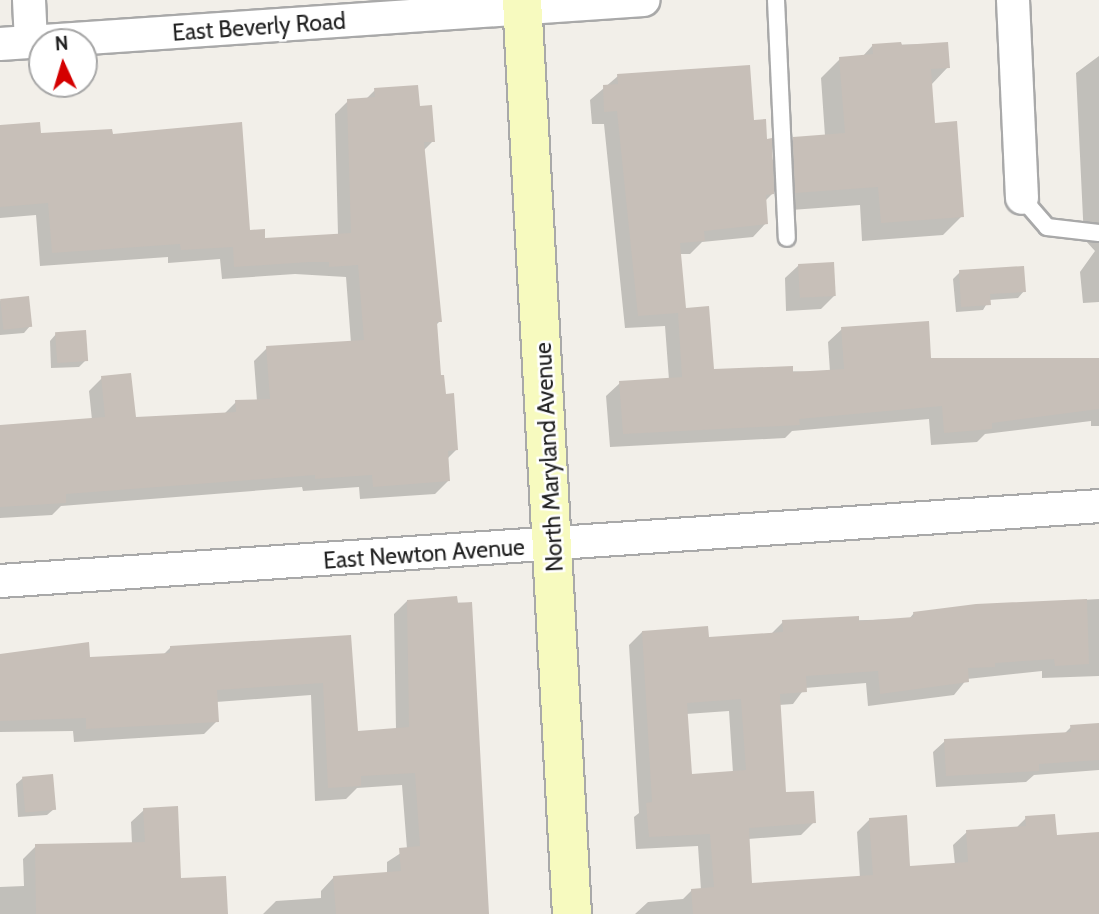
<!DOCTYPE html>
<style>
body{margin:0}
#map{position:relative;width:1099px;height:914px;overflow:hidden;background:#f2efe9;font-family:Cabin,sans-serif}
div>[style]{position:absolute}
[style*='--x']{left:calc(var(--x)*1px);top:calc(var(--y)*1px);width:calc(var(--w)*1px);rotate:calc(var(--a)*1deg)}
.shadow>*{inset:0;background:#0003}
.building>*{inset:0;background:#c7bfb8;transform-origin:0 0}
.roads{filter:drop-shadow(2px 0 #a9a9a9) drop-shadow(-2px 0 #a9a9a9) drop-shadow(0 2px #a9a9a9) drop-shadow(0 -2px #a9a9a9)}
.lane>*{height:16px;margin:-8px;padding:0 8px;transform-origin:8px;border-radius:8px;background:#fff}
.street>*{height:32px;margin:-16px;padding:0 16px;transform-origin:16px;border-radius:16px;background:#fff}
.secondary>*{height:38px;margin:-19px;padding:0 19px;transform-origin:19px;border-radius:19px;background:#f7fabf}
span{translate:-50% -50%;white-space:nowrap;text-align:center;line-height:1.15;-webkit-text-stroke:5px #fff;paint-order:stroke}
.street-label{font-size:23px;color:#222}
.north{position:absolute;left:28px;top:28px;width:70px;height:70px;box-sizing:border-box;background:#fff;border:2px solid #a7a7a7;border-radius:50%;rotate:356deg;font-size:19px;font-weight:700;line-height:28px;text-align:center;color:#222}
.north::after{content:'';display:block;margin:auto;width:24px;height:32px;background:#d40000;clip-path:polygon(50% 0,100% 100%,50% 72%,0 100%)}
</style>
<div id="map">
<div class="shadow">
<i style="clip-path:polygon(947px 44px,948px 67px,931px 85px,933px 124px,962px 216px,943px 235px,862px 241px,860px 205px,777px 211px,776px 190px,765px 201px,766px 223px,753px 237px,702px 242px,690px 254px,680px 254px,684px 310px,712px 370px,830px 372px,828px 342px,842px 329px,930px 360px,1099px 359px,1099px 426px,1091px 426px,1091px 421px,985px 434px,977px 442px,931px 445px,929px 419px,792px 431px,785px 438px,610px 447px,606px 396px,620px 383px,669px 380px,665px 326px,625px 328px,604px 124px,592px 124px,590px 100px,618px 76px,753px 122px,766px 140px,771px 161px,794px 139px,825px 136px,821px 78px,840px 59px,862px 57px,873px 45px)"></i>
<i style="clip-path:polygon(1099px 56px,1099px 302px,1083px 303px,1080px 272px,1095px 251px,1084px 239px,1076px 73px)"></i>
<i style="clip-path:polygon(375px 90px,418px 108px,433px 141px,423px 151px,440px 321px,435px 326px,439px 377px,456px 450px,447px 459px,448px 481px,435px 494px,360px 499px,359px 487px,303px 491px,302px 487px,61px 506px,52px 515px,0 518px,0 426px,92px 420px,89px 391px,102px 378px,134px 419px,224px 414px,236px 402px,257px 401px,254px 361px,267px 348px,351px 343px,346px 277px,295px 274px,222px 279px,220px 259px,168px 263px,168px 257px,40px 266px,36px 215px,0 218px,0 127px,39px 134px,111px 136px,264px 240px,338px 235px,335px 114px,348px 101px,366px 99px)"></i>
<i style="clip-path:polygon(799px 265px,834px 296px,821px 309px,786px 311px,785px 278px)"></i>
<i style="clip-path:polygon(960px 272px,1024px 291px,1018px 298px,989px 300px,983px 310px,956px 312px,953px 279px)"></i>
<i style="clip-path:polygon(0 300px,30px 326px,24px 333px,0 335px)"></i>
<i style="clip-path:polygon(56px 334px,86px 360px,79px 367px,51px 368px,50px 341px)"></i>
<i style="clip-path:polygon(evenodd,1099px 599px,1099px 676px,1042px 678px,1042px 671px,967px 679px,954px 695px,868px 706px,866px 683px,805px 688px,793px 704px,779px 705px,785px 794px,814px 822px,801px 835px,748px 839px,751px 885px,860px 878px,857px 832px,870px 819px,909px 868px,955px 865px,953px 845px,967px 832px,1016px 828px,1026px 818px,1055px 837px,1099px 834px,1099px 914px,635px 914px,648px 902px,683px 899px,692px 890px,701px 890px,698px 846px,636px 849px,634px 817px,639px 813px,629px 645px,642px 632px,707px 639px,770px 635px,783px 622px,909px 619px,914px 613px,976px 606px,1099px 599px,729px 711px,733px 773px,690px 776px,686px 714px,729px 711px)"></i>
<i style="clip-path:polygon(407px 601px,470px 603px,486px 914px,263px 914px,276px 901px,321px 898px,321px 891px,334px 877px,387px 874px,387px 862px,407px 849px,402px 785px,357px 788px,346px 799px,315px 801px,311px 695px,216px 702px,217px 721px,204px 734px,74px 742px,73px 731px,0 732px,0 655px,88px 644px,89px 659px,163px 655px,171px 647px,349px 637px,357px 733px,396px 730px,394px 614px)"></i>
<i style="clip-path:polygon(1099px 725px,1099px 770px,1034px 775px,1026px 782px,936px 787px,933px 752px,945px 741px,1064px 734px,1071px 727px)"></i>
<i style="clip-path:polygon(23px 778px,54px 809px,47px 815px,18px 817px,16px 784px)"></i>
<i style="clip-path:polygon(144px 810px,179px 879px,226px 914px,0 914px,0 887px,24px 886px,23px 859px,36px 846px,132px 844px,131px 822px)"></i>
</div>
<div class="building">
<i style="clip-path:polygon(901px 42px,902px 45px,948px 42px,950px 68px,931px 69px,935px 123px,957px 121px,964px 217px,881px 223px,878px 187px,795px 193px,793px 137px,845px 133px,839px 57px,873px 54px,872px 44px)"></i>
<i style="clip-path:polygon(750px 65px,754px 120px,766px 119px,767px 139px,772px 138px,774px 194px,766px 195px,768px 224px,704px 231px,705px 241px,680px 243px,686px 308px,709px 306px,714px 369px,793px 366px,793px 372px,844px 369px,841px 327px,929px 321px,931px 358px,1099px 358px,1099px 409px,992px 423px,992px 429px,944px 433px,942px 406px,799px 419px,800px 425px,623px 434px,619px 381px,682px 377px,678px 313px,638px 316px,617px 111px,604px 112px,603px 85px,618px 84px,617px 74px)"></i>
<i style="clip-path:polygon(418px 85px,420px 106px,432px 105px,435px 142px,424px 142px,442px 322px,437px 322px,441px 375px,444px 375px,446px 394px,454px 393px,458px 450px,448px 451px,450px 481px,373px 487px,372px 475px,315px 479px,315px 475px,66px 494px,66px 503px,0 507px,0 425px,105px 417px,101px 376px,131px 373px,136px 417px,236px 412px,235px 400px,270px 399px,266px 346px,364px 340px,358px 265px,329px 267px,329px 262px,309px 262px,234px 267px,233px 247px,181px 250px,180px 244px,52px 253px,48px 203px,0 207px,0 125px,40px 122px,41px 133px,112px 129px,113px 134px,242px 122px,250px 230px,265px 229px,265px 238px,351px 233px,347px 99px,375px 97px,374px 88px)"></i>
<i style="left:834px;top:262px;width:34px;height:36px;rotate:87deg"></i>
<i style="clip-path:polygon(1024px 266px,1026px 292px,990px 294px,991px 305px,961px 307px,959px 270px)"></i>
<i style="left:29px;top:296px;width:31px;height:29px;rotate:84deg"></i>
<i style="left:86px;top:330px;width:31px;height:31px;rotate:86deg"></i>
<i style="clip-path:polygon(457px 596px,458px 603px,472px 602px,489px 914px,336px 914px,333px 876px,401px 871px,399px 848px,420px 846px,415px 773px,361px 776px,361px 786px,328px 788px,323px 683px,217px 690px,219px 722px,86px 729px,86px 718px,0 721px,0 654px,89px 642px,90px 657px,170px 653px,170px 646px,351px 635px,358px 731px,409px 727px,407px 600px)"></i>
<i style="clip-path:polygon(evenodd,1087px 599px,1089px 664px,1055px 666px,1054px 659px,995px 663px,995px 667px,968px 668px,969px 682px,880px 694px,878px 671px,806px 676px,807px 692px,780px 694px,786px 792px,814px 791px,816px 823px,749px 828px,752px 883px,873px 875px,869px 818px,907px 815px,910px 866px,968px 862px,966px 830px,1026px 826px,1025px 816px,1055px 814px,1057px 835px,1099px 832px,1099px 914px,693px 914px,691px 889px,714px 887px,710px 834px,649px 837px,646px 803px,652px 802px,642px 631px,708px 626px,709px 637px,783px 632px,782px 620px,859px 616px,859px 621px,914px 617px,913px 612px,976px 604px,1087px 599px,741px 699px,746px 770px,692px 774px,687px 703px,741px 699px)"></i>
<i style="clip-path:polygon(1099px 723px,1099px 760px,1039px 764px,1039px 771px,946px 776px,944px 739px,1071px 732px,1070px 725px)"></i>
<i style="left:53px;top:774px;width:36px;height:31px;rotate:85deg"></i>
<i style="clip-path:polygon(178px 806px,181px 878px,226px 876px,228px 914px,36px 914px,35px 844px,145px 842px,143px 808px)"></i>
</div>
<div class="roads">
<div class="lane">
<i style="--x:776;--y:0;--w:238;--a:87.4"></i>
<i style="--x:1022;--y:198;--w:38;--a:49"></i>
<i style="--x:1047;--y:227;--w:52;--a:6.6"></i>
</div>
<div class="street">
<i style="--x:29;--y:0;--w:42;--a:87.3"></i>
<i style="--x:1013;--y:0;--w:198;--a:87.4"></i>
<i style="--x:0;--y:44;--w:645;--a:-3.91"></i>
<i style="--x:0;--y:581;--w:1102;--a:-3.9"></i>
</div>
<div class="secondary">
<i style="--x:522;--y:0;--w:915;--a:86.87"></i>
</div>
</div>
<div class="street-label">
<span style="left:259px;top:27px;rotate:-4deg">East Beverly Road</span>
<span style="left:549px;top:457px;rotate:-93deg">North Maryland Avenue</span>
<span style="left:424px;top:554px;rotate:-4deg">East Newton Avenue</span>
</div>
<div class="north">N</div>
</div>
